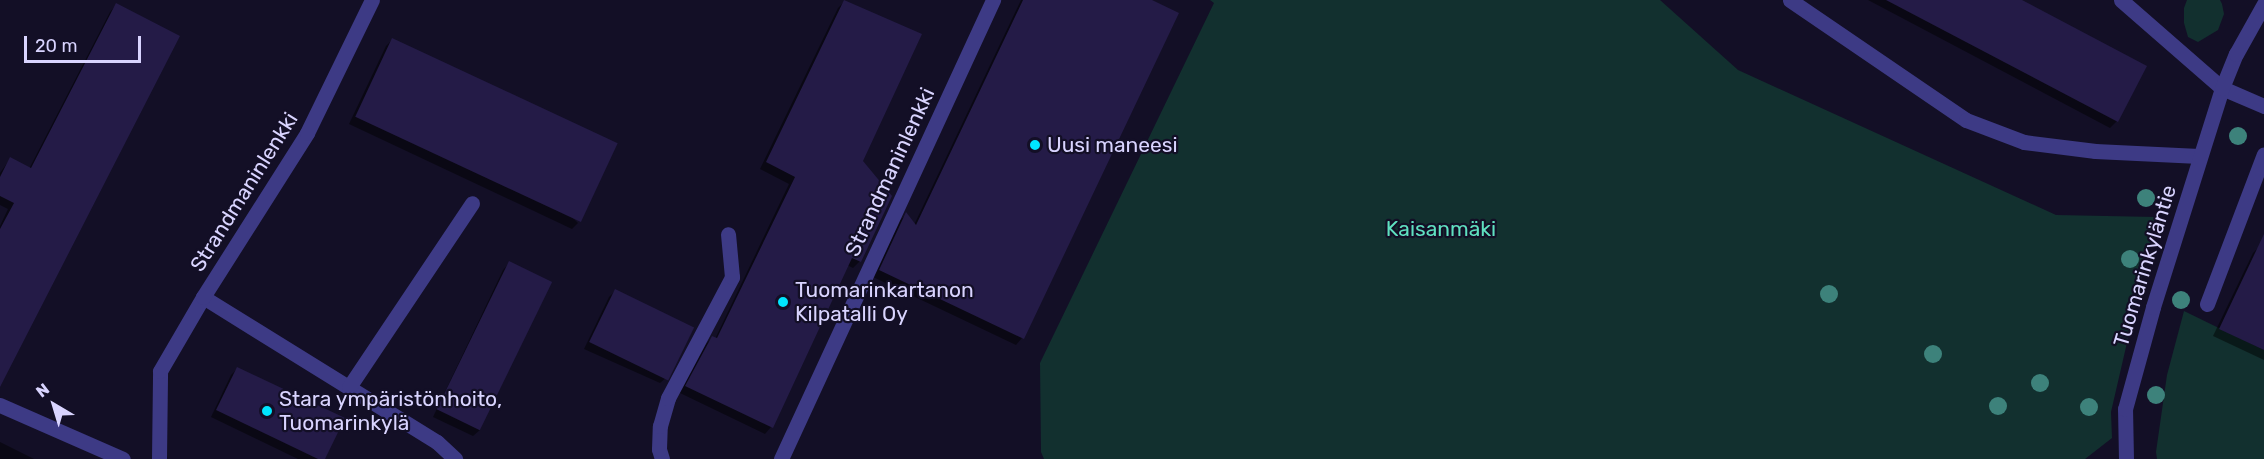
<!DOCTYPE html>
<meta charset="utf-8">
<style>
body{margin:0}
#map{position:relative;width:2264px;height:459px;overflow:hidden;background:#130f26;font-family:Rubik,sans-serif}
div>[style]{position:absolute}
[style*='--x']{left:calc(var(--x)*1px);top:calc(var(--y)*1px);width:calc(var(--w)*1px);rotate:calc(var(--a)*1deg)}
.green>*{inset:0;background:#12302f}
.shadow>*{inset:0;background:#0007}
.building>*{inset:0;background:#241b47;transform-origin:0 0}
.service>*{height:15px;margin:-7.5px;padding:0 7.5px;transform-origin:7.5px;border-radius:7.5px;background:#3d3a85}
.minor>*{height:15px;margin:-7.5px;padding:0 7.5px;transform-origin:7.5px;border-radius:7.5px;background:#3d3a85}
.trees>*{width:18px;height:18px;margin:-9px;border-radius:50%;background:#3d827b}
.dots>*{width:16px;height:16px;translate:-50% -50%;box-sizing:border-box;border:3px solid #130f26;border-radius:50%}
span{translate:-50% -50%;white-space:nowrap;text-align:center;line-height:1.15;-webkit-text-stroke:4.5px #130f26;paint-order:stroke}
.poi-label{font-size:21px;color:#d9d4ff}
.left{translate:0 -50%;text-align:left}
.street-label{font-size:21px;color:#d9d4ff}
.park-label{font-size:21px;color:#5fe0c0}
.north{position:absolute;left:24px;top:375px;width:60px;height:60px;-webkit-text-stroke:4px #130f26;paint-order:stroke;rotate:322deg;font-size:16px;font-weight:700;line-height:24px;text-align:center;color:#d9d4ff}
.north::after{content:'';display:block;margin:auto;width:21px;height:27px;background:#d9d4ff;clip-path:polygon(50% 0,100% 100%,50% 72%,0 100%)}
.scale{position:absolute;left:24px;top:36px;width:117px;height:27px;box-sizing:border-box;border:3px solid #d9d4ff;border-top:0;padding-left:8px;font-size:18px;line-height:21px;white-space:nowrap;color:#d9d4ff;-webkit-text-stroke:4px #130f26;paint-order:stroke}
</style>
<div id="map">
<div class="green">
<i style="clip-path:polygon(1210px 0,1660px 0,1738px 70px,2056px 215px,2156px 217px,2111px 412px,2112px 438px,2085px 459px,1044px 459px,1041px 452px,1040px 363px,1214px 3px)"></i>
<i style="clip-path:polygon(2187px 0,2220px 0,2222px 4px,2224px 14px,2218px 30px,2198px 42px,2188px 37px,2184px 23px,2184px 8px)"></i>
<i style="clip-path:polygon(2184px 311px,2264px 350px,2264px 459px,2157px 459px,2156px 452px,2167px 375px)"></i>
</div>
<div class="shadow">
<i style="clip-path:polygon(1021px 0,1149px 0,1022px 338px,1016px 345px,873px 277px,899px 221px,906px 215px,914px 225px)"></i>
<i style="clip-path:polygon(1868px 0,2019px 0,2117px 121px,2110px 128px)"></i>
<i style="clip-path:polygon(844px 2px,861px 161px,860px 261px,853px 268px,847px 265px,771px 427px,765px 434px,680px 393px,706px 344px,712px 338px,715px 339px,789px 184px,760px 169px,838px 8px)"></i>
<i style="clip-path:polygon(116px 5px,0 350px,0 226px,8px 209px,0 205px,0 173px,10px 159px,29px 169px,110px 12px)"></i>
<i style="clip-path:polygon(393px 39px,578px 223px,572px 229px,349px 124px,386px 46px)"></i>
<i style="clip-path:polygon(2259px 247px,2264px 249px,2264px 360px,2213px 336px,2253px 253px)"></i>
<i style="clip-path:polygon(509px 263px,480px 430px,473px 436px,433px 417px,503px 270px)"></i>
<i style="clip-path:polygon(615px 291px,667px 377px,660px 383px,584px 349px,609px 297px)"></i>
<i style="clip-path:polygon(238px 368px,323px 459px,298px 459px,211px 417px,231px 375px)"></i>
<i style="clip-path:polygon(0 442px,34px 459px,0 459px)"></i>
</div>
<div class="building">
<i style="clip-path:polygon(844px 0,922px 34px,863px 161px,892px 196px,861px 262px,852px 258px,773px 428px,685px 386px,712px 336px,717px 338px,795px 177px,766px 162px)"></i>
<i style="clip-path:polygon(1023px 0,1152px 0,1179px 13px,1024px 339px,879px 270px,906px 212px,916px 225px)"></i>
<i style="clip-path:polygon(1886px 0,2022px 0,2147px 66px,2118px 122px)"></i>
<i style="clip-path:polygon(116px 3px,180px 36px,0 387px,0 229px,14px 203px,0 196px,0 177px,10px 157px,31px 168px)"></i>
<i style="left:392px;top:38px;width:249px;height:87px;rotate:25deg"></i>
<i style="clip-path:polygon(2264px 234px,2264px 350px,2219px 329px)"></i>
<i style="left:509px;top:261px;width:48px;height:165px;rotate:26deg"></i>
<i style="left:615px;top:289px;width:88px;height:59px;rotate:26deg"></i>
<i style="clip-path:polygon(237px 367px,345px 418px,325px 459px,318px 459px,216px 410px)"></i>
</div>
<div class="service">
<i style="--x:1790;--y:0;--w:213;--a:34.3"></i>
<i style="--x:1966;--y:120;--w:62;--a:20.8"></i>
<i style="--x:2024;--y:142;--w:72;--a:7.2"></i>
<i style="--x:2095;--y:151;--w:104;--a:2.8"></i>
<i style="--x:2222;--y:88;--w:46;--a:23.2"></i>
<i style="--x:203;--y:297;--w:275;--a:31.8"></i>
<i style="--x:437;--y:442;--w:25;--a:43"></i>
<i style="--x:2207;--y:304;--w:160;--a:-69.2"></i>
<i style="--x:349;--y:387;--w:221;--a:-56.2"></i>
<i style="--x:0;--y:405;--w:134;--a:23.7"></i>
<i style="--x:159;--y:459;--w:88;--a:-89.3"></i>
<i style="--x:160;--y:371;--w:86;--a:-59.8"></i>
<i style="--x:203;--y:297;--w:194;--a:-57.6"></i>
<i style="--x:307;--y:133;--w:148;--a:-64"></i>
<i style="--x:662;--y:459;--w:10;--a:-107"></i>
<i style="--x:659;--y:449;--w:23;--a:-88"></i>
<i style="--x:660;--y:426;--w:29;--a:-74"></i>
<i style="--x:668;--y:398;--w:137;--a:-62.1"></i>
<i style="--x:732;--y:277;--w:43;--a:-95.3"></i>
<i style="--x:781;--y:459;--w:506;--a:-65.21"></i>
</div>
<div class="minor">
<i style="--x:2121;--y:0;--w:134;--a:41.1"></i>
<i style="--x:2126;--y:459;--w:50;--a:-91.1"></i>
<i style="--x:2125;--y:409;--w:106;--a:-74.6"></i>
<i style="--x:2153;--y:307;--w:230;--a:-72.5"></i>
<i style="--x:2222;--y:88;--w:37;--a:-68"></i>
<i style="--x:2236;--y:54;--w:57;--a:-60.8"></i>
</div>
<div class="trees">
<i style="left:2238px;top:136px"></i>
<i style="left:2146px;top:198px"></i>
<i style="left:2130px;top:259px"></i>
<i style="left:1829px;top:294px"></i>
<i style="left:2181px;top:300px"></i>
<i style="left:1933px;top:354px"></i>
<i style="left:2040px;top:383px"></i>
<i style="left:2156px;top:395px"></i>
<i style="left:1998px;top:406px"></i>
<i style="left:2089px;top:407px"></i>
</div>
<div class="dots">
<i style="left:1035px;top:145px;background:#00e5ff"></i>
<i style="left:783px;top:302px;background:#00e5ff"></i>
<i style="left:267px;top:411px;background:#00e5ff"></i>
</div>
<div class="poi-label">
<span class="left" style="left:1047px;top:145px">Uusi maneesi</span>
<span class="left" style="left:795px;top:302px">Tuomarinkartanon<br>Kilpatalli Oy</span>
<span class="left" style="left:279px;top:411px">Stara ympäristönhoito,<br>Tuomarinkylä</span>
</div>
<div class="street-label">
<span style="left:890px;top:172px;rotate:-65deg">Strandmaninlenkki</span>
<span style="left:244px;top:192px;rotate:-58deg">Strandmaninlenkki</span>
<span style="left:2145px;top:266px;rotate:-73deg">Tuomarinkyläntie</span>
</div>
<div class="park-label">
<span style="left:1441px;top:229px">Kaisanmäki</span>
</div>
<div class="north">N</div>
<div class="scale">20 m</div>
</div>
